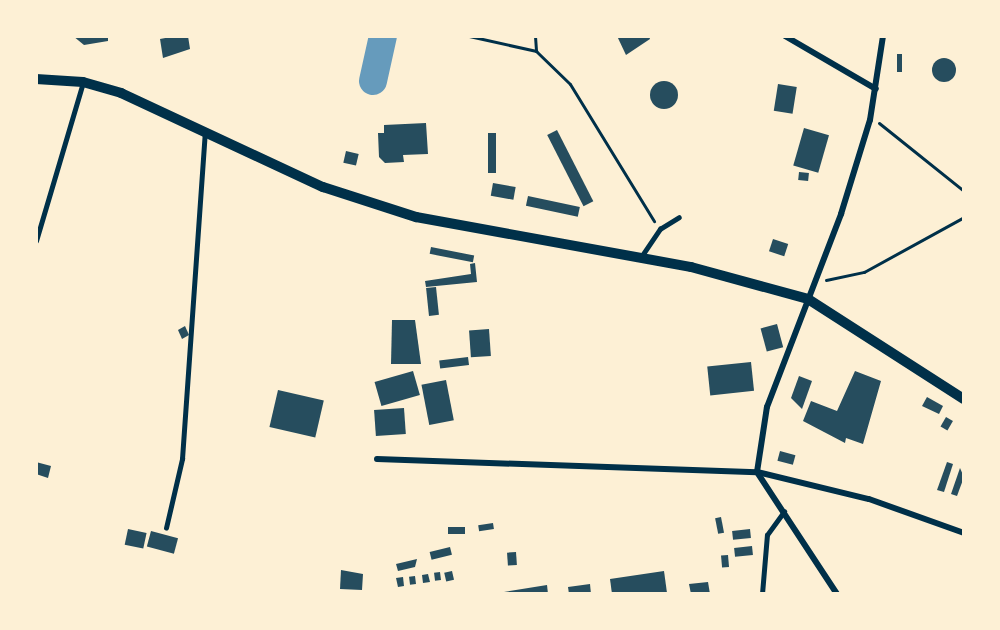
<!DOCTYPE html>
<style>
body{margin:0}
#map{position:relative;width:1000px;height:630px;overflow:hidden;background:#fdf0d5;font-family:Poppins,sans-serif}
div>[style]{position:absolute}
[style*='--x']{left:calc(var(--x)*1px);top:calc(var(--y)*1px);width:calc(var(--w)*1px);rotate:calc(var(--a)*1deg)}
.river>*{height:28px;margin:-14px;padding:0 14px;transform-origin:14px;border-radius:14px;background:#669bbc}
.building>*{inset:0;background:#264d5e;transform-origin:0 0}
.round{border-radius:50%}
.path>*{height:3px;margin:-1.5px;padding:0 1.5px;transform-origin:1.5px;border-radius:1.5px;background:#003049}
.service>*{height:4.5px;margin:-2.25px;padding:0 2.25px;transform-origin:2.25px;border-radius:2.25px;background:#003049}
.minor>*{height:6px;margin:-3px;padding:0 3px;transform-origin:3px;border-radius:3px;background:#003049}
.tertiary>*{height:10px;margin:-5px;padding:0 5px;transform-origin:5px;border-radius:5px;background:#003049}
span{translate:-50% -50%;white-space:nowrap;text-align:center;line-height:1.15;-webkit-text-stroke:4.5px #fdf0d5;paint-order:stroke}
.frame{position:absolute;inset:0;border:38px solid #fdf0d5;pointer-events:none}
</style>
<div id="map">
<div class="river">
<i style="--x:373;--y:81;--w:46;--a:-77.5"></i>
</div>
<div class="building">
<i style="clip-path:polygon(73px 36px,108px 36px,108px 41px,84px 45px)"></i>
<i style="clip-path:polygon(176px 36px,188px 36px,190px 49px,163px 58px,160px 39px)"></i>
<i style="clip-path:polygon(617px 36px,649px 36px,650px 39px,626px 55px)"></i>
<i style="left:902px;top:54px;width:18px;height:5px;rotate:90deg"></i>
<i class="round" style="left:932px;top:58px;width:24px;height:24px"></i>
<i class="round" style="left:650px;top:81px;width:28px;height:28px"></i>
<i style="left:778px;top:84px;width:19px;height:27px;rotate:9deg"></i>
<i style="clip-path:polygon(426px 123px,428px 154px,403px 155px,404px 162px,385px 163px,379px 157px,378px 133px,384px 133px,384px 125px)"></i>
<i style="left:804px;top:128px;width:26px;height:39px;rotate:16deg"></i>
<i style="left:557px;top:130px;width:80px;height:11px;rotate:63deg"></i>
<i style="left:488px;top:133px;width:8px;height:40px"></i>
<i style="left:346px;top:151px;width:13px;height:12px;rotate:13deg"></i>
<i style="left:799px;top:172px;width:10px;height:8px;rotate:6deg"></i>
<i style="left:493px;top:183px;width:23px;height:13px;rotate:10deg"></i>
<i style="left:528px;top:196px;width:53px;height:10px;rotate:12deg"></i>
<i style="left:773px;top:239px;width:16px;height:13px;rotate:18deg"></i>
<i style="left:431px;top:247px;width:44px;height:7px;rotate:11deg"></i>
<i style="clip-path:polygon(475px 263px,477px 282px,426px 287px,425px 281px,471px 274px,470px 264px)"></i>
<i style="left:436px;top:287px;width:28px;height:10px;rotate:84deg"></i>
<i style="clip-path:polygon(392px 320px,415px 320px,421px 364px,391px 364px)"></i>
<i style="left:777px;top:324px;width:24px;height:17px;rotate:75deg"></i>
<i style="clip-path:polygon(185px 326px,189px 335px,182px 339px,178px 330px)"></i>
<i style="left:489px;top:329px;width:27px;height:20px;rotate:86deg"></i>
<i style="left:468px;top:357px;width:8px;height:29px;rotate:83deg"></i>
<i style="left:751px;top:362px;width:29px;height:44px;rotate:84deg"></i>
<i style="left:413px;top:371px;width:25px;height:40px;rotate:74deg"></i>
<i style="clip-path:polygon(855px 371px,881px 381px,863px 444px,846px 438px,845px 443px,803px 421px,811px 401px,837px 411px)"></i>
<i style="clip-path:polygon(799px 376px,812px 381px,802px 409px,791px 398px)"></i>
<i style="left:446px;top:380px;width:41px;height:25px;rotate:79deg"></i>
<i style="left:278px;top:390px;width:47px;height:38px;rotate:13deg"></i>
<i style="clip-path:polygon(927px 397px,943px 406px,939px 414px,922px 406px)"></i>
<i style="left:404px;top:408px;width:26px;height:30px;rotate:86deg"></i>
<i style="left:946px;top:417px;width:8px;height:11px;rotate:30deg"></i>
<i style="left:780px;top:451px;width:16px;height:10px;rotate:15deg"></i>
<i style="clip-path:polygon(36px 462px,51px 466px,48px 478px,36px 474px)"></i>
<i style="clip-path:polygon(947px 462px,953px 464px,944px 492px,937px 490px)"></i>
<i style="clip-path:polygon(960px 468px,964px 477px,957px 496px,951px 494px)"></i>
<i style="left:721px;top:517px;width:16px;height:6px;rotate:79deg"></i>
<i style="left:493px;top:523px;width:6px;height:15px;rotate:81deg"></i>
<i style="left:465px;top:527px;width:7px;height:17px;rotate:90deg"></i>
<i style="left:128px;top:529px;width:19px;height:16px;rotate:12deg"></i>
<i style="left:750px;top:529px;width:9px;height:18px;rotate:84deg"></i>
<i style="left:151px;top:531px;width:28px;height:16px;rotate:15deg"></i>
<i style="left:752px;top:546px;width:9px;height:18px;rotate:84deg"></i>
<i style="left:450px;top:547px;width:8px;height:21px;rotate:76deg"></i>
<i style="left:516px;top:552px;width:13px;height:9px;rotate:86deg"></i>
<i style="left:728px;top:555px;width:12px;height:7px;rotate:85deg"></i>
<i style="clip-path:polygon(417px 559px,415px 567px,398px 571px,396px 564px)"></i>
<i style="clip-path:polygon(341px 570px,363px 574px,362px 590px,340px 589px)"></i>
<i style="left:452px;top:571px;width:9px;height:8px;rotate:77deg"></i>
<i style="clip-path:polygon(664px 571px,667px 593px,612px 594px,610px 579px)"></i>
<i style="left:440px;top:572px;width:8px;height:6px;rotate:83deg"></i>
<i style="clip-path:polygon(428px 574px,430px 582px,423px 583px,422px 575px)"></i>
<i style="left:415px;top:576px;width:8px;height:6px;rotate:83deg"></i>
<i style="clip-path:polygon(403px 577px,404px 586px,398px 587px,396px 578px)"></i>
<i style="clip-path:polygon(708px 582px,710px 594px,691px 594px,689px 584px)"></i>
<i style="clip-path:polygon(590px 584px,591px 594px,569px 594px,568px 587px)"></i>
<i style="clip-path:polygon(547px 585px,548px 594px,498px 594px,498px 593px)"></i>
</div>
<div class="path">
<i style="--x:469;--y:36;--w:69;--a:12.6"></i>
<i style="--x:536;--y:51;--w:47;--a:44.1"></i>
<i style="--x:570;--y:84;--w:161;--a:58.5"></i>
<i style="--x:535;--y:36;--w:15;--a:86"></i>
<i style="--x:879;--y:123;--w:109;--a:38.7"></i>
<i style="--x:826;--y:280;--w:39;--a:-12"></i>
<i style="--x:864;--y:272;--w:114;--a:-28.8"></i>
</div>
<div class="service">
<i style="--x:36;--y:241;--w:166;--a:-73.5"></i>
<i style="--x:641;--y:257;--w:34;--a:-56"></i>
<i style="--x:660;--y:229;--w:22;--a:-32"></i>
<i style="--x:166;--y:528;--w:71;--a:-76.9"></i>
<i style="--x:182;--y:459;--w:328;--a:-86"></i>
<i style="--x:762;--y:594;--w:59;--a:-85.2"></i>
<i style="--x:767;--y:535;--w:29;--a:-54"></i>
</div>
<div class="minor">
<i style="--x:785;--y:36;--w:105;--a:30.2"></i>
<i style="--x:377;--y:459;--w:380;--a:2"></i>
<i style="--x:757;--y:472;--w:115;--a:13.6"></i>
<i style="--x:869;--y:499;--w:101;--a:19.7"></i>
<i style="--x:837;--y:594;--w:146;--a:-123.3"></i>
<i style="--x:757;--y:472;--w:66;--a:-81.3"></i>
<i style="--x:767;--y:407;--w:207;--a:-69"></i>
<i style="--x:841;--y:214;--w:98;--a:-72.9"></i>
<i style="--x:870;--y:120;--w:85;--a:-81.2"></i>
</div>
<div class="tertiary">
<i style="--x:36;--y:79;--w:47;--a:3.7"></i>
<i style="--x:83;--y:82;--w:40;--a:16"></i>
<i style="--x:121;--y:93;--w:223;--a:25"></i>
<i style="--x:323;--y:187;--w:98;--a:17.9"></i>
<i style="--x:416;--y:217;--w:280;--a:10.3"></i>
<i style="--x:691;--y:267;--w:121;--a:15.3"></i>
<i style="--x:808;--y:299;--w:185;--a:32.7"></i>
</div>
<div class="frame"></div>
</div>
